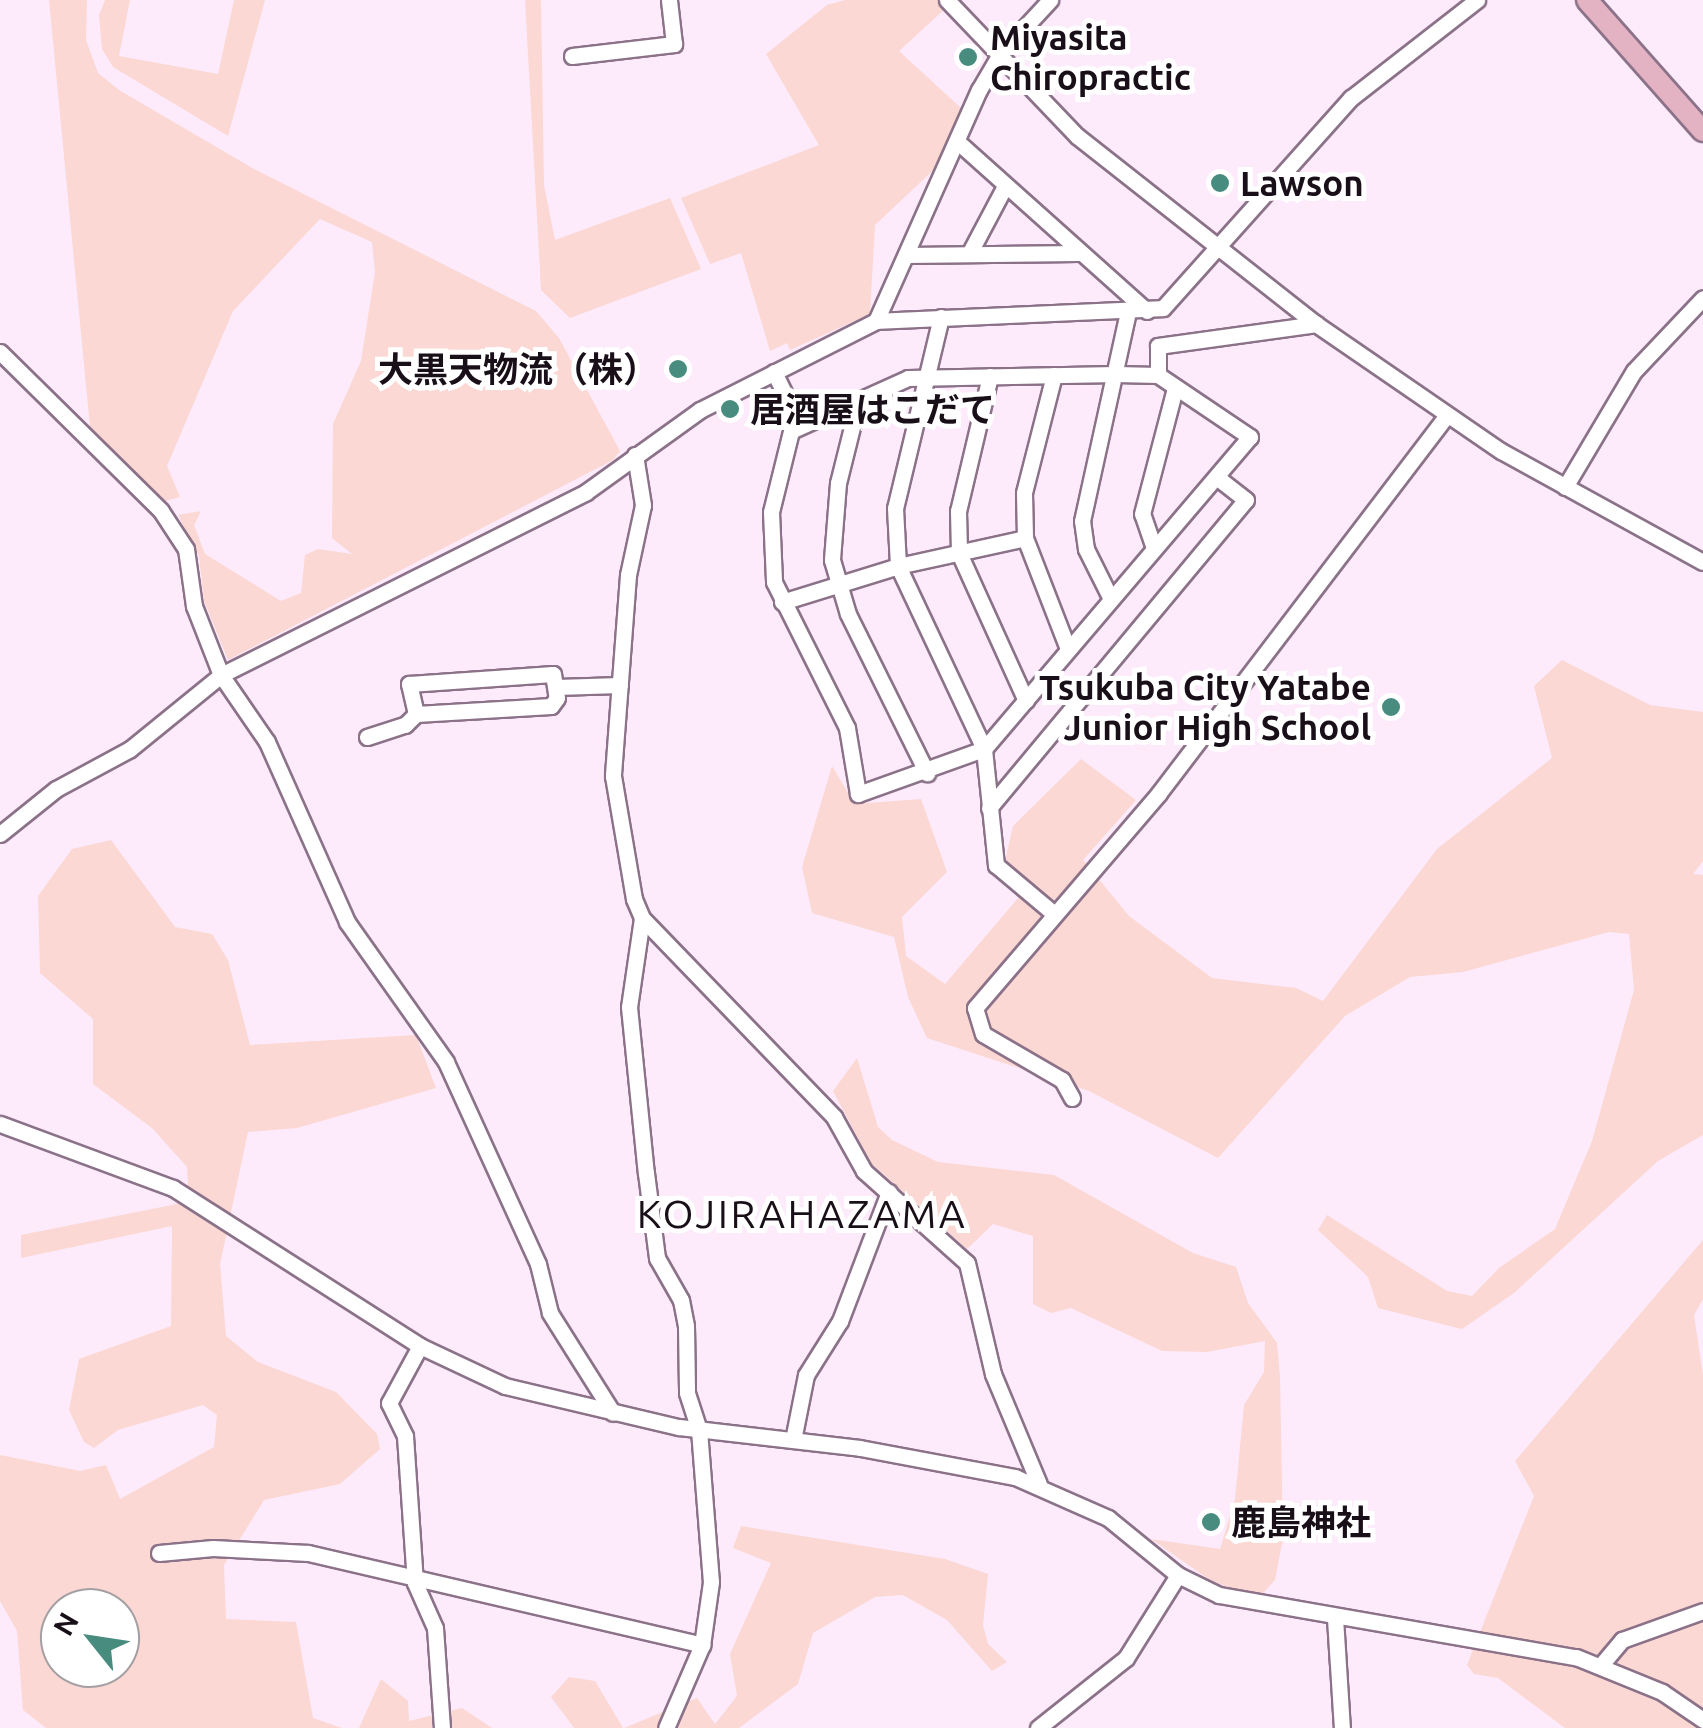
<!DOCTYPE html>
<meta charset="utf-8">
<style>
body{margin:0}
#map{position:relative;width:1703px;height:1728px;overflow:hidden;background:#fdebfb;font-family:Ubuntu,"Noto Sans JP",sans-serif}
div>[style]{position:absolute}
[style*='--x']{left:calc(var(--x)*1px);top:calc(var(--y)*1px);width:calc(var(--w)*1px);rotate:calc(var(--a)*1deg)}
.green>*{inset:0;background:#fbd8d3}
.roads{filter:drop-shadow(2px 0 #8b7289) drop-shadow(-2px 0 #8b7289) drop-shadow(0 2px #8b7289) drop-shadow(0 -2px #8b7289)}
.minor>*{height:15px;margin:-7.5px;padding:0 7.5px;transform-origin:7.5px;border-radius:7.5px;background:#fff}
.major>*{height:20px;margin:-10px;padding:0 10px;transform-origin:10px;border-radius:10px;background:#e3b3c3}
.dots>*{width:28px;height:28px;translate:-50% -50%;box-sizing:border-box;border:5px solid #fff;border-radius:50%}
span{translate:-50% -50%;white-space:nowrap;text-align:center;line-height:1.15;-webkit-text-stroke:10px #fff;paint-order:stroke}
.poi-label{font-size:35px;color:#190f18;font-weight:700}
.left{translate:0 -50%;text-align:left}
.right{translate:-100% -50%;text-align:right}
.quarter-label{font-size:40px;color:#190f18;letter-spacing:2.5px}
.north{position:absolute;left:40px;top:1588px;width:100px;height:100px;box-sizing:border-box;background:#fff;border:2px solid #a39fa3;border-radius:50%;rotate:300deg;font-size:28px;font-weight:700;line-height:40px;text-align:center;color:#190f18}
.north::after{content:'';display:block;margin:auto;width:35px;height:45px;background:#488c80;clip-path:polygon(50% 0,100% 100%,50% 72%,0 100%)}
</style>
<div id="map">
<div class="green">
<i style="clip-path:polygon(49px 0,87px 0,86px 40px,98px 73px,119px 90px,254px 169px,536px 311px,559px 338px,620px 451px,613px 460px,228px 660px,204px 601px,199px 556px,178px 515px,201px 511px,194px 525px,205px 554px,281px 601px,301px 593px,305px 555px,318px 549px,352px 554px,332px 538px,333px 424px,361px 361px,375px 272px,372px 242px,320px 219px,233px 311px,167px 466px,180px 497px,161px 502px,90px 427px)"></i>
<i style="clip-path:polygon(105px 0,130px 0,119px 56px,218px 74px,234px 0,265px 0,228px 136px,113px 67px,102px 49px,99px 15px)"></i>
<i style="clip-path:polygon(525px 0,541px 0,544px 185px,555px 240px,670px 198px,701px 269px,570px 318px,541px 290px)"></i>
<i style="clip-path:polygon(845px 0,938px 0,946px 8px,899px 51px,961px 108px,961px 120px,943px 161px,875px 225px,870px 314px,790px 350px,787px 343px,770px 351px,741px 253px,710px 264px,681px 198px,819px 145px,766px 54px,827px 5px)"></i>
<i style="clip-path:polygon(1562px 660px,1650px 705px,1703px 712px,1703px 861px,1693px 874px,1703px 875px,1703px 1135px,1658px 1161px,1514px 1293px,1462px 1329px,1378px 1308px,1368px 1277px,1318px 1230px,1327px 1215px,1447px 1291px,1472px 1296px,1499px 1268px,1555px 1229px,1592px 1141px,1634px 990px,1629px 934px,1609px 932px,1463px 972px,1410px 977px,1345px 1016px,1218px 1158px,1089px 1091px,927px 1038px,908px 997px,894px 937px,812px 913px,802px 867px,832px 766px,855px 804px,921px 799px,947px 872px,902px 917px,906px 956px,945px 984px,1030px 884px,1005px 861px,1013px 826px,1081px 759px,1136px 800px,1083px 860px,1129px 916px,1212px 978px,1296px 988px,1323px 1001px,1437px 849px,1552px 758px,1534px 686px)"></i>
<i style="clip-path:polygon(evenodd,111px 840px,175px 927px,212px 934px,228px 960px,250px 1045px,416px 1035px,436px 1088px,297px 1128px,248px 1132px,220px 1264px,226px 1336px,258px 1362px,336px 1392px,377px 1434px,380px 1449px,340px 1484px,264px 1500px,224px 1565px,226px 1619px,296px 1622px,313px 1718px,342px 1728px,46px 1728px,23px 1710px,17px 1631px,0 1601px,0 1455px,80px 1471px,106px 1465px,120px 1499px,214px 1447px,217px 1415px,203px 1405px,118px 1430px,94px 1448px,84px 1442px,69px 1410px,79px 1359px,171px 1326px,172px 1226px,21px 1258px,21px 1235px,177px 1204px,188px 1185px,187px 1167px,152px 1128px,93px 1084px,93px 1019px,40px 973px,38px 896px,72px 849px,111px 840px,60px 1608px,120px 1608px,120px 1668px,60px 1668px,60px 1608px)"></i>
<i style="clip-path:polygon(857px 1058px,878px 1127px,892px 1140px,938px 1162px,1054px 1175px,1193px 1253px,1236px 1267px,1248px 1303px,1277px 1343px,1280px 1376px,1283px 1538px,1275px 1580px,1258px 1599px,1210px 1580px,1151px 1539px,1220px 1549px,1235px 1499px,1244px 1405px,1264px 1372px,1265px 1341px,1207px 1352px,1162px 1351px,1071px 1308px,1051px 1313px,1033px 1304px,1033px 1236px,993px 1224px,967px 1249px,871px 1163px,833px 1091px)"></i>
<i style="clip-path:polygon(1703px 1240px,1703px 1299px,1694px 1315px,1703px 1375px,1703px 1728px,1565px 1728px,1498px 1678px,1474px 1674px,1467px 1665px,1534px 1496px,1515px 1461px)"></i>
<i style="clip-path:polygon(741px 1526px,945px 1559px,988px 1574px,983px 1625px,988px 1644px,1007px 1662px,992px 1671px,947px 1620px,903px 1595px,875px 1597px,813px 1633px,798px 1684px,739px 1728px,624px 1728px,697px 1698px,715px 1724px,737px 1696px,730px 1654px,771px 1563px,733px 1548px)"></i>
<i style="clip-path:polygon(569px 1677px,595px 1681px,623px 1728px,574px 1728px,551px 1697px)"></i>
<i style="clip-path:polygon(381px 1679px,408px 1701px,409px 1721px,462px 1708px,492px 1728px,359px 1728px)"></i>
</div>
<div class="roads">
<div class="minor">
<i style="--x:947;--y:0;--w:188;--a:46.3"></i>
<i style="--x:1077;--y:136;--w:304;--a:38.2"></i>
<i style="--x:1316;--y:324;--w:224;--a:34.5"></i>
<i style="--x:1501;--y:451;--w:230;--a:28.8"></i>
<i style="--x:572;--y:56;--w:103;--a:-6.7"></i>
<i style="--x:674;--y:44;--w:44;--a:-96.5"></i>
<i style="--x:959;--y:143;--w:252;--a:41.8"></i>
<i style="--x:969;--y:254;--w:77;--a:-62.1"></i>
<i style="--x:906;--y:255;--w:172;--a:-0.7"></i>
<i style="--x:941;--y:317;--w:196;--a:103.5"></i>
<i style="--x:895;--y:508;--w:58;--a:87"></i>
<i style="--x:898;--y:566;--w:202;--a:64.8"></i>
<i style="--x:984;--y:749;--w:117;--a:84.1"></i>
<i style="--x:996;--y:865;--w:73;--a:40"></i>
<i style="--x:876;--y:321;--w:253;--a:-66"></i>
<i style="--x:979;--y:90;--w:42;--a:-59.7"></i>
<i style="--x:1000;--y:54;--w:74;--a:-47.2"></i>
<i style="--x:0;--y:352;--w:226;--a:44.6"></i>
<i style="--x:161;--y:511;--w:45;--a:56.7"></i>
<i style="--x:186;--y:549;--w:58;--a:82"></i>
<i style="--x:194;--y:606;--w:74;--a:68.6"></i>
<i style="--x:221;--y:675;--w:81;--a:55.5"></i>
<i style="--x:267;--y:742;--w:197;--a:66"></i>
<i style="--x:347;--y:922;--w:171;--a:54.7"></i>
<i style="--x:446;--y:1062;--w:222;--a:65.5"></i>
<i style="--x:538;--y:1264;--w:50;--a:76.2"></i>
<i style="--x:550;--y:1313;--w:118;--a:57.8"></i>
<i style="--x:774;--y:372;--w:48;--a:64"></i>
<i style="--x:795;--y:415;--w:100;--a:103.9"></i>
<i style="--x:771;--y:512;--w:70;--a:87.5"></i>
<i style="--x:774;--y:582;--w:163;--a:63.4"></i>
<i style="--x:847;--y:728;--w:67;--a:80.5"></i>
<i style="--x:858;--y:794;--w:134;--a:-19.7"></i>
<i style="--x:984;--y:749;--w:410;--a:-49.6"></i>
<i style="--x:1250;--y:437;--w:111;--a:-146"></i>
<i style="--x:1158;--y:375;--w:42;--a:-178.6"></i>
<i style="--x:1116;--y:374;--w:208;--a:178.9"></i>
<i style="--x:908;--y:378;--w:126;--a:155.7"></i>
<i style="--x:1054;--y:375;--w:122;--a:104.3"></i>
<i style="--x:1024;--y:493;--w:45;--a:88.7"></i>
<i style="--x:1025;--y:538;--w:119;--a:68.8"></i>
<i style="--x:1158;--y:375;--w:29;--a:-90"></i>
<i style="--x:1158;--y:346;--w:160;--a:-7.9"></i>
<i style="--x:990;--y:376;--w:139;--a:103.3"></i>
<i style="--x:958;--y:511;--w:42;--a:88.6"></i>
<i style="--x:959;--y:553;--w:162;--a:65.6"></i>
<i style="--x:859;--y:399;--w:87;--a:104"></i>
<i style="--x:838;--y:483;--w:77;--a:94.5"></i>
<i style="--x:832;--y:560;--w:56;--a:73.5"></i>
<i style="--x:848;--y:614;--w:178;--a:63.6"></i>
<i style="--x:635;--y:455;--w:51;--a:80.9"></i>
<i style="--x:643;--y:505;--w:72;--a:102.1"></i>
<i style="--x:628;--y:575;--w:202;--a:94.3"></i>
<i style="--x:613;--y:776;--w:125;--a:80.3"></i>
<i style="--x:634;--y:899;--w:21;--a:67"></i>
<i style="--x:642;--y:918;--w:277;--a:46"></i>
<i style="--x:834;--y:1117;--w:62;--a:60.9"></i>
<i style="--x:864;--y:1171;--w:138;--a:41.8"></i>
<i style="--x:967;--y:1263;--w:114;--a:76.8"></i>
<i style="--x:993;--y:1374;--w:119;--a:67.3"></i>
<i style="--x:1565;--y:487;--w:135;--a:-59.3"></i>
<i style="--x:1634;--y:371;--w:100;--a:-46.6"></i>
<i style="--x:1154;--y:548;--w:36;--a:-109"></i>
<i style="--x:1142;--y:514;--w:130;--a:-75.3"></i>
<i style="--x:1111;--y:599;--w:56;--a:-116.6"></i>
<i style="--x:1086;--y:549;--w:28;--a:-98"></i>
<i style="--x:1082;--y:521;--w:214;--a:-77.6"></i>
<i style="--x:782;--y:602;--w:121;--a:-17.2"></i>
<i style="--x:898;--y:566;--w:130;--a:-12.4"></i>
<i style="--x:553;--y:674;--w:24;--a:81"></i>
<i style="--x:557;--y:698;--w:10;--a:127"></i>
<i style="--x:551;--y:706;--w:135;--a:176.6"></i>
<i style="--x:416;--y:714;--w:31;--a:-103"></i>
<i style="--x:409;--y:684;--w:144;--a:-4"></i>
<i style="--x:556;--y:687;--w:64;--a:-1.8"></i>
<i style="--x:367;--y:737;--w:40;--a:-18"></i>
<i style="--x:405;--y:725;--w:16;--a:-45"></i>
<i style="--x:989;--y:808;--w:401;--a:-50.2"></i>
<i style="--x:1246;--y:500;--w:37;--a:-142"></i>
<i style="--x:0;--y:834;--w:72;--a:-38.8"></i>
<i style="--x:56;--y:789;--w:84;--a:-28.4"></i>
<i style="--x:130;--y:749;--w:117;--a:-39.1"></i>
<i style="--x:221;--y:675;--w:408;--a:-26.6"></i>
<i style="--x:586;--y:492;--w:140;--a:-35.7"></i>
<i style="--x:700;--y:410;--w:197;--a:-26.8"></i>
<i style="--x:876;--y:321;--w:287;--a:-2.6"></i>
<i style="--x:1163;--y:308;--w:282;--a:-48.2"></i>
<i style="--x:1351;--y:98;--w:160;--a:-37.9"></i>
<i style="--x:642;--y:918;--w:90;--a:98.3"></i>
<i style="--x:629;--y:1007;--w:167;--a:84.2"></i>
<i style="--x:646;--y:1173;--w:86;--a:82.6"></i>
<i style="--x:657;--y:1258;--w:48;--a:60.3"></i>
<i style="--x:681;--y:1300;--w:26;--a:79"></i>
<i style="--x:686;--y:1326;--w:67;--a:89.1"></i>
<i style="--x:687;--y:1393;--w:39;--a:72"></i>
<i style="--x:699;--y:1430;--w:152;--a:85.5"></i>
<i style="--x:711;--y:1582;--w:64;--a:98.1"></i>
<i style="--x:702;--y:1645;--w:90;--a:113.4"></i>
<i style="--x:1072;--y:1098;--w:21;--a:-119"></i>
<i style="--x:1062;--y:1080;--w:91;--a:-149.8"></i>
<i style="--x:983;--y:1034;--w:27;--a:-107"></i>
<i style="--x:975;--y:1008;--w:283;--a:-49.4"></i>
<i style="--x:1159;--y:793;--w:475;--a:-52.7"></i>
<i style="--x:0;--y:1124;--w:184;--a:20.3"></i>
<i style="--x:173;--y:1188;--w:293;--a:32.6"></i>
<i style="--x:420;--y:1346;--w:94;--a:25.2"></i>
<i style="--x:505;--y:1386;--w:179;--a:13.3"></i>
<i style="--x:679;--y:1427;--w:182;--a:6.6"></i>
<i style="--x:860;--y:1448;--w:158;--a:10.6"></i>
<i style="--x:1015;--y:1477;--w:102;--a:23.8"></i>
<i style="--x:1108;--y:1518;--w:90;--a:39.2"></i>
<i style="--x:1178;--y:1575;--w:46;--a:26"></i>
<i style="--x:1219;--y:1595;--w:362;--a:9.9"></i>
<i style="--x:1576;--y:1657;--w:93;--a:22.1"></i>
<i style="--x:1662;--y:1692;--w:50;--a:34.3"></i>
<i style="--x:420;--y:1346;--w:65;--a:118.5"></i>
<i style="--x:389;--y:1403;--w:37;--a:64"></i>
<i style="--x:405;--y:1436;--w:147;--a:86.1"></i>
<i style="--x:415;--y:1583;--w:49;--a:66"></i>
<i style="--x:435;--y:1628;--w:100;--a:86"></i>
<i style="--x:793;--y:1440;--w:66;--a:-78.7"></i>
<i style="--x:806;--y:1375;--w:64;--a:-57.8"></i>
<i style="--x:840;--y:1321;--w:138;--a:-69.2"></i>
<i style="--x:159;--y:1553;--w:54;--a:-5.3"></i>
<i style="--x:213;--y:1548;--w:95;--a:3"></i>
<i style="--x:308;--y:1553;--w:405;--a:13.1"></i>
<i style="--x:1335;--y:1618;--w:110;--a:86.4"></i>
<i style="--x:1601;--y:1665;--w:33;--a:-50"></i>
<i style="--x:1622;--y:1640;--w:86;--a:-19.7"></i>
<i style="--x:1038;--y:1728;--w:112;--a:-38.5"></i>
<i style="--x:1126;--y:1658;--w:98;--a:-57.9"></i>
</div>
<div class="major">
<i style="--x:1587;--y:0;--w:175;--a:48.5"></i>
</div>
</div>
<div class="dots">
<i style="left:968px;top:57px;background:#488c80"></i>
<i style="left:1220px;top:183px;background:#488c80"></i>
<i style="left:678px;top:369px;background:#488c80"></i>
<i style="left:730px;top:409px;background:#488c80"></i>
<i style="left:1391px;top:707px;background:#488c80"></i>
<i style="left:1211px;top:1522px;background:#488c80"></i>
</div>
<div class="poi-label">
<span class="left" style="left:990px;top:57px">Miyasita<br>Chiropractic</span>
<span class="left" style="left:1240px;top:183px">Lawson</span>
<span class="right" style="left:658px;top:369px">大黒天物流（株）</span>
<span class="left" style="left:750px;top:409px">居酒屋はこだて</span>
<span class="right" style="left:1371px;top:707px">Tsukuba City Yatabe<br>Junior High School</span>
<span class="left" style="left:1231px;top:1522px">鹿島神社</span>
</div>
<div class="quarter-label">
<span style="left:802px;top:1214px">KOJIRAHAZAMA</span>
</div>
<div class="north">N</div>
</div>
